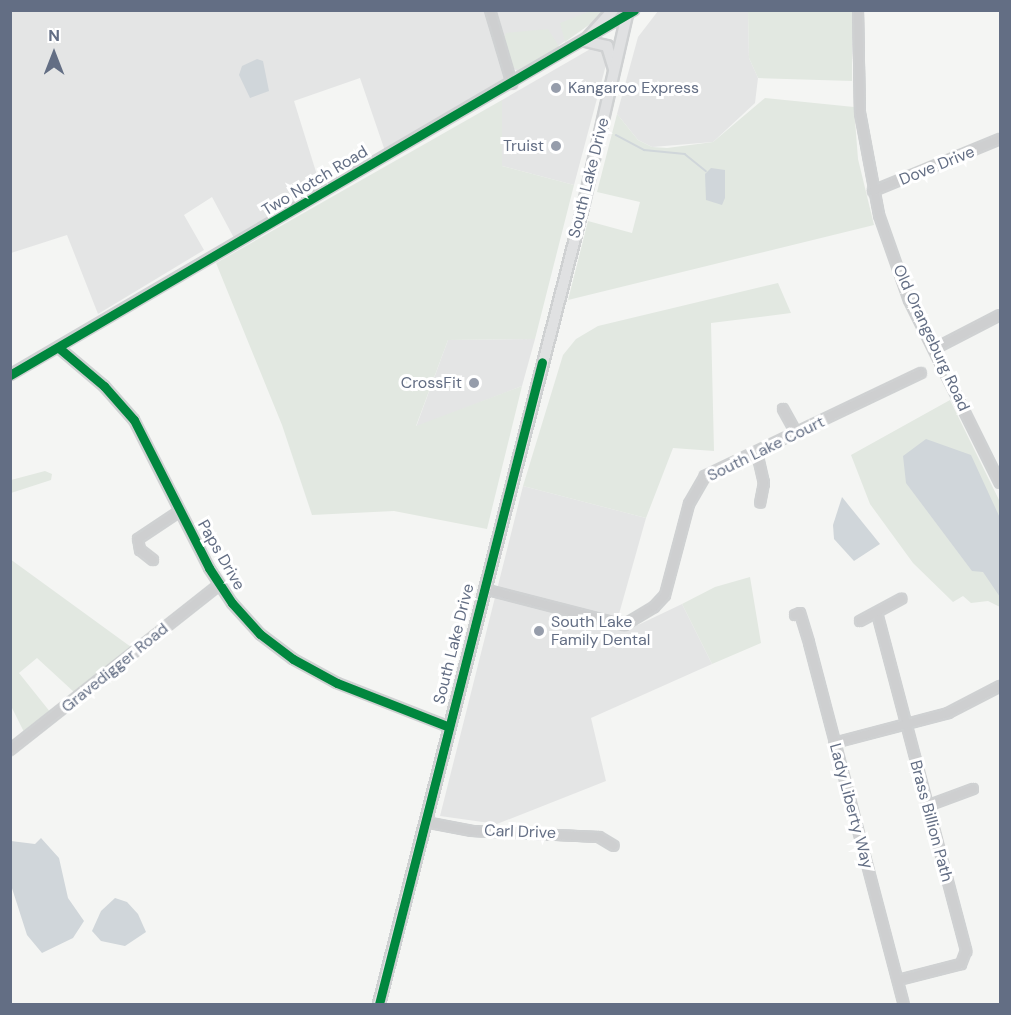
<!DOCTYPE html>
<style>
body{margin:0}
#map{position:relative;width:1011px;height:1015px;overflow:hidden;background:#f4f5f3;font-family:"DM Sans",sans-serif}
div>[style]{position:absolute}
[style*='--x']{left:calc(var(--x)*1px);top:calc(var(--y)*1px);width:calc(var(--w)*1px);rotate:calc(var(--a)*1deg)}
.built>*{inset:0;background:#e4e5e5}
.green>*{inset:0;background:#e2e8e1}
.water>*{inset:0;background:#d0d6da}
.stream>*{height:1.5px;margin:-0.75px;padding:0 0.75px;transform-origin:0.75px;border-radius:0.75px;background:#d0d6da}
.roads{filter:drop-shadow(2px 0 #cfd1d2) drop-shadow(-2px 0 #cfd1d2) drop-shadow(0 2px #cfd1d2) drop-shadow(0 -2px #cfd1d2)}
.minor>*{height:8px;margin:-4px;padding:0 4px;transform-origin:4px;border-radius:4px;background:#cecfd0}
.major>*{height:10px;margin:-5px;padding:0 5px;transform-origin:5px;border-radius:5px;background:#e0e1e2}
.cycleway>*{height:9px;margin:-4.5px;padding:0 4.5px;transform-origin:4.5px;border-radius:4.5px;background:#00873e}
.dots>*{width:16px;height:16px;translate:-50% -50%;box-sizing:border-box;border:3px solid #fff;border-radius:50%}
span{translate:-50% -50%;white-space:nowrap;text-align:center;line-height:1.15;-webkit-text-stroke:6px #fff;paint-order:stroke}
.poi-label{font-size:16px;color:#636e84}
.left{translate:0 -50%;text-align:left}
.right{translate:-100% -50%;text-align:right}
.street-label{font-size:16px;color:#636e84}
.frame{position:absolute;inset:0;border:12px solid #636e84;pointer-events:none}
.north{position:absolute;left:24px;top:24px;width:60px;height:60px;-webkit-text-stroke:4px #fff;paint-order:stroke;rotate:0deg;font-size:16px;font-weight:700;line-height:24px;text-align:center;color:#636e84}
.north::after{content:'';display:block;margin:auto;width:21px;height:27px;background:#636e84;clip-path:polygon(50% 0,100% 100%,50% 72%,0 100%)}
</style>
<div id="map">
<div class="built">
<i style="clip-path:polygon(385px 10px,486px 11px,506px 79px,385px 151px,360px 78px,294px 101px,321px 188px,234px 238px,212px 197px,184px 215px,204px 250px,98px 314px,67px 235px,11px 253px,11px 11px)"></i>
<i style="clip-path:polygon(495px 11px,609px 11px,520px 72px,511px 68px)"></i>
<i style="clip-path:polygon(658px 11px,748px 11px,749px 58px,758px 78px,755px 103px,713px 142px,652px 147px,638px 140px,617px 114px,638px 37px)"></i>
<i style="clip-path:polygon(592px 48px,604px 51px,607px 61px,574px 185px,502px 166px,502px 100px)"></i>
<i style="clip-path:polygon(535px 339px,522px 386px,416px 427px,448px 340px)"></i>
<i style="clip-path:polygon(523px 486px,646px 518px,619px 614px,638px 625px,682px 604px,712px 664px,591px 718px,606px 781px,497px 824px,440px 816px)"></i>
</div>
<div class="green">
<i style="clip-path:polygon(590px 11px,608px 11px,565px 42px,560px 23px)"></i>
<i style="clip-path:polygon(748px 11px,852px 11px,852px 81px,758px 78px,749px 58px)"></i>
<i style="clip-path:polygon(548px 29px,560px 48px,520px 70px,509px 66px,502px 41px,506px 33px)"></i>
<i style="clip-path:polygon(765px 98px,854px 107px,858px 159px,874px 225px,568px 300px,588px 221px,632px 233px,640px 202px,597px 192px,617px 114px,638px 140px,652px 147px,667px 148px,713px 142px)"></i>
<i style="clip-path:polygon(502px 100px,502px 166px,574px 185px,535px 339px,448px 340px,416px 426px,522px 386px,487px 529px,394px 511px,312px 515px,282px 425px,216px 263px)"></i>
<i style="clip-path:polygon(778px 283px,791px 313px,711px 323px,714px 451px,673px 448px,646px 518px,523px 486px,563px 355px,576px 339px,598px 326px)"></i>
<i style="clip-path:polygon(950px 400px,1000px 502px,1000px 607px,988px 601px,971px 603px,963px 596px,953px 602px,913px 563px,870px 504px,851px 455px)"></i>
<i style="clip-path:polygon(45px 471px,52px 474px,51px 480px,11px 493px,11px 480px)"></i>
<i style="clip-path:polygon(10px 559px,131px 647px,75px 693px,37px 658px,19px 673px,51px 713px,24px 732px,11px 706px)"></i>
<i style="clip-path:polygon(750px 577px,761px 643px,712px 664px,682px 604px,715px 587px)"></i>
</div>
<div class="water">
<i style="clip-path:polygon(257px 59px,263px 61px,269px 91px,250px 98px,239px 75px,242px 66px)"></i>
<i style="clip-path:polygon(711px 168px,725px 170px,725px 198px,722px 205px,706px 200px,705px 174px)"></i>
<i style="clip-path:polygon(926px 439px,971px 455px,1000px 518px,1000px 597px,983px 572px,972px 571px,906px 483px,903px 456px)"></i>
<i style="clip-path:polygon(842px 497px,880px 544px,854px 561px,834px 539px,833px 525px)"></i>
<i style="clip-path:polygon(41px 838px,59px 858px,68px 898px,84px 921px,73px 938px,42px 953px,27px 935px,10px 882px,11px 841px,35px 844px)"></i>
<i style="clip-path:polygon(115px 898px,127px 902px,138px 914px,146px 932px,125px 946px,101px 941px,92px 931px,101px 911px)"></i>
</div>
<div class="stream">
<i style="--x:616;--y:135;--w:32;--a:28"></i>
<i style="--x:644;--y:150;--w:41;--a:5.6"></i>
<i style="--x:685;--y:154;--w:27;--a:39"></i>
</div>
<div class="roads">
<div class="minor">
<i style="--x:490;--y:10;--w:77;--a:73.4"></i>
<i style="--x:858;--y:10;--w:103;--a:88.9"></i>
<i style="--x:860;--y:113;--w:104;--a:79.4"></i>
<i style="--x:879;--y:215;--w:90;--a:70.6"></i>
<i style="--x:909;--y:300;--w:204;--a:63.6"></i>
<i style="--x:873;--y:191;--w:137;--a:-22.3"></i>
<i style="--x:59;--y:348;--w:59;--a:40.2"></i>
<i style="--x:104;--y:386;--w:45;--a:48.6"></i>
<i style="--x:134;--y:420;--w:166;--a:63.1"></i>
<i style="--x:209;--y:568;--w:42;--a:56.7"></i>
<i style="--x:232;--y:603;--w:42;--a:47.9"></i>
<i style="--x:260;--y:634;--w:41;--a:37.1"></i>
<i style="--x:293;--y:659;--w:50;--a:28.6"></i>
<i style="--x:337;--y:683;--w:120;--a:21.4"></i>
<i style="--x:934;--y:349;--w:74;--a:-27.3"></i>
<i style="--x:10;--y:375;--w:723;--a:-30.32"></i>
<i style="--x:783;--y:409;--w:26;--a:61"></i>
<i style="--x:757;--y:453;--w:31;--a:77"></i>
<i style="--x:764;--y:483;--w:20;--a:101"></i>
<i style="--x:153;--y:560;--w:16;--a:-142"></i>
<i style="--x:140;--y:550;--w:11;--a:-100"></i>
<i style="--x:138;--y:539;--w:50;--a:-33.7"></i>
<i style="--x:484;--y:589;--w:145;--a:14.4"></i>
<i style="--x:624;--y:625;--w:35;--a:-31"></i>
<i style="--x:654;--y:607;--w:16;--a:-47"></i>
<i style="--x:665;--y:595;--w:94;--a:-75.2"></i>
<i style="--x:689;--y:504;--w:32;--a:-60"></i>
<i style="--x:705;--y:476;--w:239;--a:-25.5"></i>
<i style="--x:877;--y:613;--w:350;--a:75.2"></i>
<i style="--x:966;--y:951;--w:14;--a:111"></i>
<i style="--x:961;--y:964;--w:65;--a:165.7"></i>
<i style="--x:795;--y:615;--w:5;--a:-22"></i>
<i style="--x:800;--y:613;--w:31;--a:73"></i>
<i style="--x:809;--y:643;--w:373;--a:75.3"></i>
<i style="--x:860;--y:621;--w:47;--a:-28.2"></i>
<i style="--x:834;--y:743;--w:118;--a:-14.7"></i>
<i style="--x:948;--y:713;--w:59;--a:-27.4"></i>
<i style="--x:10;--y:750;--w:266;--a:-38.3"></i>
<i style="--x:927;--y:806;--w:49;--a:-20.3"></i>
<i style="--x:425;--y:822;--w:48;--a:10.8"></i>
<i style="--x:472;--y:831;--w:127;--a:2.7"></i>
<i style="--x:599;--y:837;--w:17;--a:31"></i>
</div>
<div class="major">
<i style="--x:585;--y:41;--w:23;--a:13"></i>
<i style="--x:607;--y:46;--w:24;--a:73"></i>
<i style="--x:585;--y:41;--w:42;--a:-47.9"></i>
<i style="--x:379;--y:1004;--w:823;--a:-75.64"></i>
<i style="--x:583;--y:207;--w:202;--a:-77.1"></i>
</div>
</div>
<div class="cycleway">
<i style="--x:59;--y:348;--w:59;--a:40.2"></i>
<i style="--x:104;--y:386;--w:45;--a:48.6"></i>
<i style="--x:134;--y:420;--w:166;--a:63.1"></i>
<i style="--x:209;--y:568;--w:42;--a:56.7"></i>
<i style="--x:232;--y:603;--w:42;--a:47.9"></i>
<i style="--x:260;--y:634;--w:41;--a:37.1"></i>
<i style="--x:293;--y:659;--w:50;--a:28.6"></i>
<i style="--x:337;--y:683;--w:120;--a:21.4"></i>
<i style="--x:10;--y:375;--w:723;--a:-30.32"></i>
<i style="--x:379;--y:1004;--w:662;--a:-75.75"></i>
</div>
<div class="dots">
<i style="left:556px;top:88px;background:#969dab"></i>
<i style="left:556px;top:146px;background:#969dab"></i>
<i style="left:474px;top:383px;background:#969dab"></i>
<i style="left:539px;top:631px;background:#969dab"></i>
</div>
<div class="poi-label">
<span class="left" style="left:568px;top:88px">Kangaroo Express</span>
<span class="right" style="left:544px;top:146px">Truist</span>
<span class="right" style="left:462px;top:383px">CrossFit</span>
<span class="left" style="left:551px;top:631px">South Lake<br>Family Dental</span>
</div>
<div class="street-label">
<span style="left:937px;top:166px;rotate:-22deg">Dove Drive</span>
<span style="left:589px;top:178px;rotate:-76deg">South Lake Drive</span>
<span style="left:315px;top:181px;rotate:-31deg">Two Notch Road</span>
<span style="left:931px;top:338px;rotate:65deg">Old Orangeburg Road</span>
<span style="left:766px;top:449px;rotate:-26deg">South Lake Court</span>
<span style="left:221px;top:555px;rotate:60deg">Paps Drive</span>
<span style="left:454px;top:644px;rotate:-76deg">South Lake Drive</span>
<span style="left:115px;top:668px;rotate:-39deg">Gravedigger Road</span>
<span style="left:851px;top:806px;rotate:75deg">Lady Liberty Way</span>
<span style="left:931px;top:821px;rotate:75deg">Brass Billion Path</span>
<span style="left:520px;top:832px;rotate:2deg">Carl Drive</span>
</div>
<div class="frame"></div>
<div class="north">N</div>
</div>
